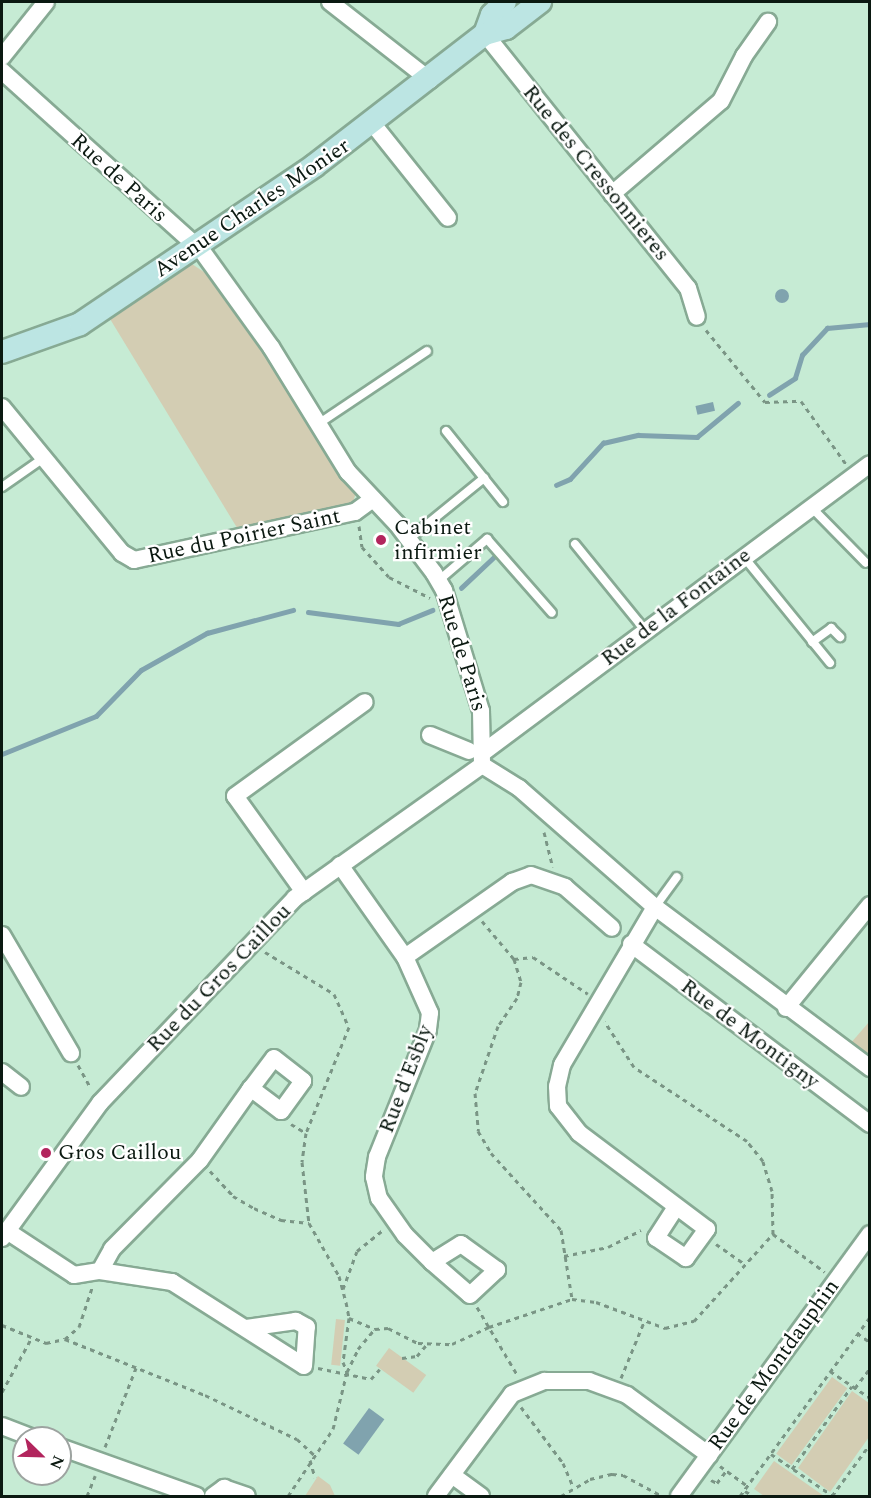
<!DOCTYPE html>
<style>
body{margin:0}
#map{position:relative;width:871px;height:1498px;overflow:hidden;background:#c6ebd4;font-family:Spectral,serif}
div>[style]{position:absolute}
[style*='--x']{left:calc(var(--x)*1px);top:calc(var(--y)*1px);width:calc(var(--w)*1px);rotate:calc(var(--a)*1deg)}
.green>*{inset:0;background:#d3cdb3;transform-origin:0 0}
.water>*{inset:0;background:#80a3ae;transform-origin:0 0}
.round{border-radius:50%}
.stream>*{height:4.5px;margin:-2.25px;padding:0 2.25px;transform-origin:2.25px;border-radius:2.25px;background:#80a3ae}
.path>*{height:3px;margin-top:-1.5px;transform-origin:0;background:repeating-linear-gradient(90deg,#7a9585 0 4.5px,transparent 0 9px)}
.roads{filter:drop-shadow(2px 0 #87aa94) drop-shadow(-2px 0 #87aa94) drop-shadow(0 2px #87aa94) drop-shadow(0 -2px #87aa94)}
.lane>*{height:8px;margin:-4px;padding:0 4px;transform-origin:4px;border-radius:4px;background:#fff}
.street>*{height:16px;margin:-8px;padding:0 8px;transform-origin:8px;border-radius:8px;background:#fff}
.secondary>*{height:22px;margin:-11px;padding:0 11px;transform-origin:11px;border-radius:11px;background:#bce5e3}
.dots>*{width:16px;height:16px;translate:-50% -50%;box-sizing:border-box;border:3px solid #fff;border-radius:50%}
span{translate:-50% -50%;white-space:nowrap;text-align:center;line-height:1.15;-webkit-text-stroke:4.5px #fff;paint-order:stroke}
.street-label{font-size:22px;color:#0b1911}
.poi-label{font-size:22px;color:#0b1911}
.left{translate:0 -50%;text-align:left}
.frame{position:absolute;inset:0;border:3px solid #0b1911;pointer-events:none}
.north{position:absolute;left:12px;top:1426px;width:60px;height:60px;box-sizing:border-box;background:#fff;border:2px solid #9da3a0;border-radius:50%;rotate:113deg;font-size:16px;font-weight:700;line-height:24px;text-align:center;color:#0b1911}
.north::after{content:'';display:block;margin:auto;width:21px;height:27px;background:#b2255d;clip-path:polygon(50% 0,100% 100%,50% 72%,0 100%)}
</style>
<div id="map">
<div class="green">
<i style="clip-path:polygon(189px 262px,213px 278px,356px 493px,352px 505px,239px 531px,107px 314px)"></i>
<i style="clip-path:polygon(869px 1022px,869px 1059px,850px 1044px)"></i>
<i style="left:336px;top:1319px;width:9px;height:46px;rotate:6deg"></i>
<i style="left:389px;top:1348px;width:46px;height:22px;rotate:36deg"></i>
<i style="left:832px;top:1377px;width:19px;height:95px;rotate:36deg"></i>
<i style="clip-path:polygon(852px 1391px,869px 1403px,869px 1437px,830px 1492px,798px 1468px)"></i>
<i style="clip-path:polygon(774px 1461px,824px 1496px,764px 1496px,754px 1489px)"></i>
<i style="clip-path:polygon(318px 1476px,330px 1485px,335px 1496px,305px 1496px)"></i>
</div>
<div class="water">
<i class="round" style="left:775px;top:289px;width:14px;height:14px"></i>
<i style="left:713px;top:402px;width:9px;height:18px;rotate:77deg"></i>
<i style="left:369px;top:1408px;width:19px;height:44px;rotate:36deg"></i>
</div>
<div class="stream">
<i style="--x:769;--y:395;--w:31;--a:-33"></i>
<i style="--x:795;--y:378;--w:24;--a:-73"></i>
<i style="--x:802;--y:355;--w:37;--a:-47"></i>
<i style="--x:827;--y:328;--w:43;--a:-5.3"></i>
<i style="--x:556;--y:485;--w:15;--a:-23"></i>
<i style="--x:570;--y:479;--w:49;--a:-47.5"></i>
<i style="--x:603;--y:443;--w:36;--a:-13"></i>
<i style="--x:638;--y:435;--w:59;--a:1.9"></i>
<i style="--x:697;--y:437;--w:53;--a:-39.7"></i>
<i style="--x:461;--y:588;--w:45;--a:-43.2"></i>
<i style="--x:308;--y:612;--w:91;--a:7.6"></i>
<i style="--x:398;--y:624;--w:37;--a:-22"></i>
<i style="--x:2;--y:754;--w:101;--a:-22"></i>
<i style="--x:96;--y:716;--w:64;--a:-45.6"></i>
<i style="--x:141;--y:670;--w:76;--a:-29.3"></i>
<i style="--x:207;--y:633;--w:89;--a:-15"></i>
</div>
<div class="path">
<i style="--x:706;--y:330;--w:93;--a:50.7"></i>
<i style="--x:765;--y:402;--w:36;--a:-2"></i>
<i style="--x:801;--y:401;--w:77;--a:54.5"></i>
<i style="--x:359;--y:526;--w:21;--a:82"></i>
<i style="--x:362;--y:547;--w:40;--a:48"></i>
<i style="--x:389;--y:577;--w:46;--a:27.1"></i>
<i style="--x:544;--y:832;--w:36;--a:76"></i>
<i style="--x:482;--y:921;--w:50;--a:49.9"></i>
<i style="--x:514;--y:959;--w:24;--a:73"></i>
<i style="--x:521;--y:982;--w:16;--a:104"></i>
<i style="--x:517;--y:998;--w:34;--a:124"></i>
<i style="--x:498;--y:1026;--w:71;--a:108.9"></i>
<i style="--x:475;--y:1093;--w:38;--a:85"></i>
<i style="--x:478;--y:1131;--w:26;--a:59"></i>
<i style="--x:491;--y:1153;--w:104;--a:47.7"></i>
<i style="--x:561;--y:1230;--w:70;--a:80.9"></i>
<i style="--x:265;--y:952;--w:81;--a:31.3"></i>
<i style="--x:334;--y:994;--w:36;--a:66"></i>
<i style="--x:349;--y:1027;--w:114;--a:112.1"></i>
<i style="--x:514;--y:959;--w:19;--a:-6"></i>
<i style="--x:533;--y:957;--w:66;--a:33.9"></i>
<i style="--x:78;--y:1065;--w:26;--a:61"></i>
<i style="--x:291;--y:1124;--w:17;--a:31"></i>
<i style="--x:306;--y:1133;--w:29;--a:98"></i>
<i style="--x:302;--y:1162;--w:61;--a:83.5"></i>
<i style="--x:309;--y:1223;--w:61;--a:60.5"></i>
<i style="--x:339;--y:1276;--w:27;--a:75"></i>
<i style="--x:346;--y:1302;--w:16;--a:79"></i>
<i style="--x:349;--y:1318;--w:44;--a:97.8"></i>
<i style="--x:343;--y:1362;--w:11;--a:68"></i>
<i style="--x:210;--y:1171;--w:34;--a:47"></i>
<i style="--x:233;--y:1196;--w:24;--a:30"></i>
<i style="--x:254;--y:1208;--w:30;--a:24"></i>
<i style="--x:281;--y:1220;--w:28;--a:6"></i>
<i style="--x:773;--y:1234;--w:64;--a:36.2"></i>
<i style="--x:716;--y:1244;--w:35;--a:35"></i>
<i style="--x:564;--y:1256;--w:45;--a:-11.6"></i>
<i style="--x:608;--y:1247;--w:37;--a:-27"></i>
<i style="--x:343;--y:1289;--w:40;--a:-69.8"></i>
<i style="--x:357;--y:1251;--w:33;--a:-39"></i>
<i style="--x:477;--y:1307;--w:80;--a:59.3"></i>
<i style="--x:349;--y:1318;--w:28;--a:23"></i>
<i style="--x:2;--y:1325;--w:48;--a:22.2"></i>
<i style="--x:46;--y:1343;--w:19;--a:-12"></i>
<i style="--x:65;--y:1339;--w:151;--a:21.8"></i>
<i style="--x:205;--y:1395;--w:102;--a:25.6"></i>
<i style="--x:297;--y:1439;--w:23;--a:43"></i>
<i style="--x:857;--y:1333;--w:16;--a:35"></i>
<i style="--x:65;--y:1339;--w:18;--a:-41"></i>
<i style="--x:79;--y:1327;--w:41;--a:-71.6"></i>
<i style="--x:402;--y:1358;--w:15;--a:-8"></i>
<i style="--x:417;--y:1356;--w:17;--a:-50"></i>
<i style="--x:318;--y:1368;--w:54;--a:11.7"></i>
<i style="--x:371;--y:1379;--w:13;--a:-48"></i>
<i style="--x:830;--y:1371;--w:48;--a:34"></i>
<i style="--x:621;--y:1378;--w:61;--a:-67.7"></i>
<i style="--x:855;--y:1388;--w:25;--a:-53"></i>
<i style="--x:2;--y:1392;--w:63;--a:-61.4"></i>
<i style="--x:521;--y:1407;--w:70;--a:53.1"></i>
<i style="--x:563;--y:1463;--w:26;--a:67"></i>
<i style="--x:105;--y:1447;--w:85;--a:-68.6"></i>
<i style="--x:771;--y:1454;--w:75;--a:34.1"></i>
<i style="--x:310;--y:1460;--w:18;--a:74"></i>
<i style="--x:720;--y:1466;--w:34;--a:36"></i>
<i style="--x:792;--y:1469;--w:102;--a:-54.1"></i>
<i style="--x:711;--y:1480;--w:7;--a:27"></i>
<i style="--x:717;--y:1483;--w:15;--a:-53"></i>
<i style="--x:745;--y:1491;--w:9;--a:32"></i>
<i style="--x:87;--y:1496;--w:22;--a:-68"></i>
<i style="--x:288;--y:1496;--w:81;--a:-56.1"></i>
<i style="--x:333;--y:1429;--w:59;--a:-76.2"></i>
<i style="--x:347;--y:1372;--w:25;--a:-64"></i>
<i style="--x:358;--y:1349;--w:26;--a:-50"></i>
<i style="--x:375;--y:1329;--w:13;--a:-4"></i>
<i style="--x:388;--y:1328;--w:34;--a:27"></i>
<i style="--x:418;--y:1343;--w:34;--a:2"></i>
<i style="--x:452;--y:1344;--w:41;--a:-24.7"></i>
<i style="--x:489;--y:1327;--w:88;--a:-18.6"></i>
<i style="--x:572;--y:1299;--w:24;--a:7"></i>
<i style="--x:596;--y:1302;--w:74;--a:20.6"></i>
<i style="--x:665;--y:1328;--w:30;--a:-14"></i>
<i style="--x:694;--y:1321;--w:118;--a:-47.8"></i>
<i style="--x:773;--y:1234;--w:43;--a:-91.3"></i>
<i style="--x:772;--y:1191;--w:31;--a:-107"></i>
<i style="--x:763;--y:1161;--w:26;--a:-129"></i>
<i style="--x:747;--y:1141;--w:135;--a:-146.8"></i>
<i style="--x:634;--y:1067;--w:54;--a:-122.8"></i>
<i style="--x:561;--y:1496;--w:34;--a:-30"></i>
<i style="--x:590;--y:1479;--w:23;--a:-13"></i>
<i style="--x:612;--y:1474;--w:11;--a:5"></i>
<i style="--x:623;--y:1475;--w:44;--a:28.3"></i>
<i style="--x:740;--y:1496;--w:221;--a:-54"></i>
<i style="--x:832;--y:1496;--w:64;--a:-53.8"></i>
</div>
<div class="roads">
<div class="lane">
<i style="--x:318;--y:424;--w:131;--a:-33.8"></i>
<i style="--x:446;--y:431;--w:91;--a:51.2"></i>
<i style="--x:2;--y:487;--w:52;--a:-34.9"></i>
<i style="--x:811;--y:507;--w:78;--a:45.5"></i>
<i style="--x:409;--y:539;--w:97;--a:-39.1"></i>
<i style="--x:575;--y:544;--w:111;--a:50.9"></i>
<i style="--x:743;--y:556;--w:138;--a:50.9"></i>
<i style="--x:438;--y:581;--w:65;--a:-40.6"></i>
<i style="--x:487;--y:539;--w:98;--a:48.7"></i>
<i style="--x:812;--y:642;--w:24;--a:-36"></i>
<i style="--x:831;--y:628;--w:13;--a:45"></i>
<i style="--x:655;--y:907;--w:37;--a:-54"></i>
</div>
<div class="street">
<i style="--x:330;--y:2;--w:127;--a:38"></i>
<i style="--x:485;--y:34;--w:325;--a:51.4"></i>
<i style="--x:688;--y:288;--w:30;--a:73"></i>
<i style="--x:2;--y:57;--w:70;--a:-51.3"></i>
<i style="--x:2;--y:71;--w:269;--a:42"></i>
<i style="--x:202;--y:251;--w:118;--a:54.3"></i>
<i style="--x:271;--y:347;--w:147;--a:58.4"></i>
<i style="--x:348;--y:472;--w:71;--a:46.7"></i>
<i style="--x:397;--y:524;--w:61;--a:52.9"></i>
<i style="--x:434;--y:573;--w:20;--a:60"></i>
<i style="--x:444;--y:590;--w:127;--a:73"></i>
<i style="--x:481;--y:711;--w:54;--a:88.9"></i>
<i style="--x:373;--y:124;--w:120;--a:51.4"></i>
<i style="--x:612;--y:194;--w:143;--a:-40.5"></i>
<i style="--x:721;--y:101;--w:51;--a:-62.9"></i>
<i style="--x:744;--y:56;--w:42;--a:-54.8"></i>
<i style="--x:2;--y:407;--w:189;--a:50.6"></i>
<i style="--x:122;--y:553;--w:14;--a:30"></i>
<i style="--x:134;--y:560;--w:226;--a:-12.3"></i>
<i style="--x:355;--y:512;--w:22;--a:-36"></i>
<i style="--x:430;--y:735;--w:42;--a:22.3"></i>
<i style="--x:485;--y:751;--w:480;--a:-36.7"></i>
<i style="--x:482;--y:765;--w:44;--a:31.9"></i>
<i style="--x:519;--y:788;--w:181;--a:41.2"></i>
<i style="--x:655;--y:907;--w:269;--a:36.8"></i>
<i style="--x:340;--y:865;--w:113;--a:54.8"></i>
<i style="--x:405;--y:957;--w:61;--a:65.9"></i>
<i style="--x:430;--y:1013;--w:17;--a:97"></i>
<i style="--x:428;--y:1030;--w:137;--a:111.9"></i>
<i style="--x:377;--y:1157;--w:20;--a:99"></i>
<i style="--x:374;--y:1177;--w:22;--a:77"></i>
<i style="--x:379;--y:1198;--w:45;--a:54.9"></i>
<i style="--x:405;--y:1235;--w:38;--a:45"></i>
<i style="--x:432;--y:1262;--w:50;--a:41"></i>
<i style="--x:470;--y:1295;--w:37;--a:-43"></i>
<i style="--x:497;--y:1270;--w:44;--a:-144.2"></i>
<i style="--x:461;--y:1244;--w:34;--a:148"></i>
<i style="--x:304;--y:892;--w:118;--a:-125.7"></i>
<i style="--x:235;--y:796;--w:160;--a:-35.9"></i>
<i style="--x:655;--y:907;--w:183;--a:120.5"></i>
<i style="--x:562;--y:1065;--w:22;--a:103"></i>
<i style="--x:557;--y:1086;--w:20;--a:87"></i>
<i style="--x:558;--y:1106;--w:34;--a:52"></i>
<i style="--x:579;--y:1133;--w:160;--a:36.9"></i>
<i style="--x:707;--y:1229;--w:36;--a:126"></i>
<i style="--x:686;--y:1258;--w:36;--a:-146"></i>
<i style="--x:656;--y:1238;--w:37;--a:-57"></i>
<i style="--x:2;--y:935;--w:137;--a:59.7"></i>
<i style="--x:631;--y:944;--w:299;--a:37"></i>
<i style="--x:405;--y:957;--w:131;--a:-35"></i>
<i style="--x:512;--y:882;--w:20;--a:-20"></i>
<i style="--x:531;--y:875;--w:36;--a:19"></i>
<i style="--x:565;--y:887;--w:62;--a:41.1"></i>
<i style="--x:786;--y:1008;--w:133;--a:-50.8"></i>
<i style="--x:2;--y:1072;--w:24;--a:38"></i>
<i style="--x:7;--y:1231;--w:80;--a:33.3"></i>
<i style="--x:74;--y:1275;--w:26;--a:-9"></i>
<i style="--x:100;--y:1271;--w:73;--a:8.7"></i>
<i style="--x:172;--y:1282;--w:156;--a:32.5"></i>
<i style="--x:304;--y:1366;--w:39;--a:-86"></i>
<i style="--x:307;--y:1327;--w:13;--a:-151"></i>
<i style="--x:296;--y:1321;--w:50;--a:172"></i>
<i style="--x:2;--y:1238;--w:167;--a:-54"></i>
<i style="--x:100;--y:1103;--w:283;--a:-46.4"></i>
<i style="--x:295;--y:898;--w:229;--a:-35.4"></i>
<i style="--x:100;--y:1271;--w:25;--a:-61"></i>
<i style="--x:112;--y:1249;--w:125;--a:-45.3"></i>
<i style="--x:200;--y:1160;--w:85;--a:-54.6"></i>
<i style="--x:249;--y:1091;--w:41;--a:-52.9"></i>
<i style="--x:274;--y:1058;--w:37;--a:38"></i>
<i style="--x:303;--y:1081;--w:37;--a:126"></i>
<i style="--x:281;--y:1111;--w:38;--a:-143"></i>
<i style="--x:2;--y:1426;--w:34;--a:21"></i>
<i style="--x:60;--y:1447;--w:145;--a:19.7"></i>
<i style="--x:452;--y:1475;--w:36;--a:36"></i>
<i style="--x:213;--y:1496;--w:14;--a:-36"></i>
<i style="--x:224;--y:1488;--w:24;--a:19"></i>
<i style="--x:436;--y:1496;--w:127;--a:-53.3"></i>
<i style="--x:512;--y:1394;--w:35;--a:-22"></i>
<i style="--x:545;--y:1381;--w:44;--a:0"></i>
<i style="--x:589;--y:1381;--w:40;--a:20.2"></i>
<i style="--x:627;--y:1395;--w:102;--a:36.2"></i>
<i style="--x:679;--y:1496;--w:324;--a:-53.9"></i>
</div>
<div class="secondary">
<i style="--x:485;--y:34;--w:20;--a:-70"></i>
<i style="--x:492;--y:15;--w:18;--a:-45"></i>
<i style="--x:2;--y:352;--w:83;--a:-19.7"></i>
<i style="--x:80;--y:324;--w:282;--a:-34"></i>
<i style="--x:314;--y:166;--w:216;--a:-37.7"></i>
<i style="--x:485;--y:34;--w:22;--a:-16"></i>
<i style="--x:506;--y:28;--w:43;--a:-37.4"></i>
</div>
</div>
<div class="dots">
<i style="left:381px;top:540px;background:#b2255d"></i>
<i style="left:46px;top:1153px;background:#b2255d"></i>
</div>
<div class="street-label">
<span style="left:596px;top:173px;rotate:51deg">Rue des Cressonnieres</span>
<span style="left:119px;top:178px;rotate:42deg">Rue de Paris</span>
<span style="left:252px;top:208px;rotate:-34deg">Avenue Charles Monier</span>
<span style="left:244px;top:536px;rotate:-12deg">Rue du Poirier Saint</span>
<span style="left:676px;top:607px;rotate:-37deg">Rue de la Fontaine</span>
<span style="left:462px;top:653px;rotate:73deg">Rue de Paris</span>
<span style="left:219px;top:978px;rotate:-46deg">Rue du Gros Caillou</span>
<span style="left:750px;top:1034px;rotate:37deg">Rue de Montigny</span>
<span style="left:406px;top:1079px;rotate:-69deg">Rue d'Esbly</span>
<span style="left:774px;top:1365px;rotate:-54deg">Rue de Montdauphin</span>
</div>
<div class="poi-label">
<span class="left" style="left:394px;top:540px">Cabinet<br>infirmier</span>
<span class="left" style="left:58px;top:1153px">Gros Caillou</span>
</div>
<div class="frame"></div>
<div class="north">N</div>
</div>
